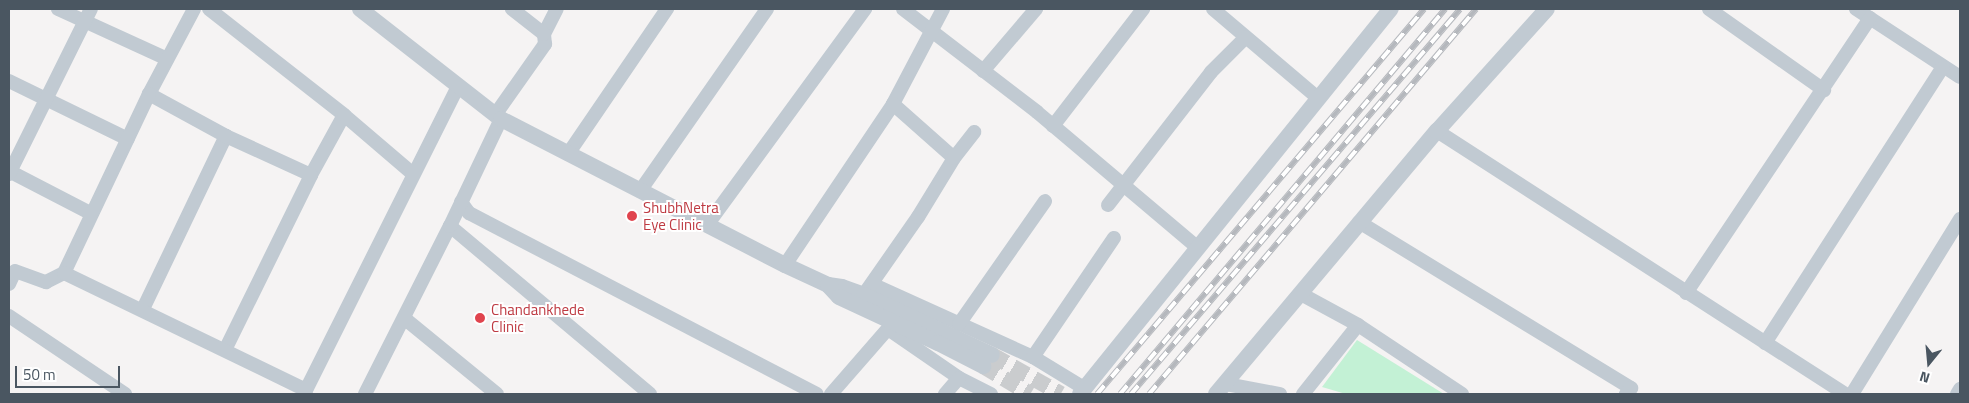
<!DOCTYPE html>
<style>
body{margin:0}
#map{position:relative;width:1969px;height:403px;overflow:hidden;background:#f5f3f3;font-family:"Titillium Web",sans-serif}
div>[style]{position:absolute}
[style*='--x']{left:calc(var(--x)*1px);top:calc(var(--y)*1px);width:calc(var(--w)*1px);rotate:calc(var(--a)*1deg)}
.green>*{inset:0;background:#c3f1d5}
.tertiary-tunnel>*{height:16px;margin-top:-8px;transform-origin:0;background:repeating-linear-gradient(90deg,#caccce 0 16px,transparent 0 24px)}
.minor>*{height:14px;margin:-7px;padding:0 7px;transform-origin:7px;border-radius:7px;background:#c1cad2}
.tertiary>*{height:16px;margin:-8px;padding:0 8px;transform-origin:8px;border-radius:8px;background:#c1cad2}
.rail>*{height:5.5px;margin-top:-2.75px;transform-origin:0;background:repeating-linear-gradient(90deg,#fff 0 11px,#b5b8bd 0 22px);box-sizing:border-box;border-block:1px solid #b5b8bd}
.dots>*{width:14px;height:14px;translate:-50% -50%;box-sizing:border-box;border:2px solid #fff;border-radius:50%}
span{translate:-50% -50%;white-space:nowrap;text-align:center;line-height:1.15;-webkit-text-stroke:4px #fff;paint-order:stroke}
.health-label{font-size:15px;color:#be3a42}
.left{translate:0 -50%;text-align:left}
.frame{position:absolute;inset:0;border:10px solid #4a5661;pointer-events:none}
.north{position:absolute;left:1904px;top:338px;width:50px;height:50px;-webkit-text-stroke:4px #fff;paint-order:stroke;rotate:197deg;font-size:14px;font-weight:700;line-height:20px;text-align:center;color:#4a5661}
.north::after{content:'';display:block;margin:auto;width:18px;height:22px;background:#4a5661;clip-path:polygon(50% 0,100% 100%,50% 72%,0 100%)}
.scale{position:absolute;left:15px;top:366px;width:105px;height:22px;box-sizing:border-box;border:2px solid #4a5661;border-top:0;padding-left:6px;font-size:15px;line-height:18px;white-space:nowrap;color:#4a5661;-webkit-text-stroke:4px #fff;paint-order:stroke}
</style>
<div id="map">
<div class="green">
<i style="clip-path:polygon(1357px 340px,1444px 394px,1346px 394px,1322px 387px)"></i>
</div>
<div class="tertiary-tunnel">
<i style="--x:992;--y:355;--w:79;--a:29.5"></i>
<i style="--x:983;--y:366;--w:55;--a:30.8"></i>
</div>
<div class="minor">
<i style="--x:58;--y:9;--w:120;--a:24.6"></i>
<i style="--x:209;--y:9;--w:172;--a:38.1"></i>
<i style="--x:903;--y:9;--w:169;--a:37.5"></i>
<i style="--x:1037;--y:112;--w:211;--a:40.2"></i>
<i style="--x:943;--y:9;--w:107;--a:117.8"></i>
<i style="--x:893;--y:104;--w:81;--a:41.5"></i>
<i style="--x:1213;--y:9;--w:138;--a:40.3"></i>
<i style="--x:1709;--y:9;--w:141;--a:35.2"></i>
<i style="--x:1856;--y:9;--w:124;--a:33.2"></i>
<i style="--x:544;--y:34;--w:28;--a:-63"></i>
<i style="--x:983;--y:71;--w:82;--a:-49.5"></i>
<i style="--x:9;--y:81;--w:132;--a:26"></i>
<i style="--x:149;--y:94;--w:96;--a:-62.1"></i>
<i style="--x:495;--y:115;--w:87;--a:-54.8"></i>
<i style="--x:545;--y:44;--w:10;--a:-96"></i>
<i style="--x:544;--y:34;--w:41;--a:-142"></i>
<i style="--x:1053;--y:126;--w:148;--a:-52.4"></i>
<i style="--x:1437;--y:131;--w:485;--a:32.8"></i>
<i style="--x:568;--y:154;--w:176;--a:-55.7"></i>
<i style="--x:9;--y:171;--w:93;--a:27.4"></i>
<i style="--x:9;--y:174;--w:184;--a:-63.6"></i>
<i style="--x:311;--y:175;--w:68;--a:-61.2"></i>
<i style="--x:344;--y:115;--w:91;--a:40.5"></i>
<i style="--x:640;--y:191;--w:222;--a:-55.1"></i>
<i style="--x:461;--y:202;--w:14;--a:54"></i>
<i style="--x:469;--y:213;--w:392;--a:27.5"></i>
<i style="--x:1108;--y:205;--w:168;--a:-52.2"></i>
<i style="--x:1211;--y:72;--w:49;--a:-45"></i>
<i style="--x:1359;--y:222;--w:319;--a:31.4"></i>
<i style="--x:1631;--y:388;--w:8;--a:130"></i>
<i style="--x:707;--y:225;--w:268;--a:-53.8"></i>
<i style="--x:450;--y:226;--w:261;--a:40"></i>
<i style="--x:785;--y:265;--w:194;--a:-56.1"></i>
<i style="--x:9;--y:284;--w:14;--a:-65"></i>
<i style="--x:15;--y:271;--w:33;--a:20"></i>
<i style="--x:46;--y:282;--w:20;--a:-27"></i>
<i style="--x:872;--y:284;--w:177;--a:24.4"></i>
<i style="--x:1033;--y:357;--w:60;--a:31.3"></i>
<i style="--x:867;--y:290;--w:89;--a:-55.1"></i>
<i style="--x:918;--y:217;--w:69;--a:-58.6"></i>
<i style="--x:954;--y:158;--w:33;--a:-52"></i>
<i style="--x:1686;--y:293;--w:331;--a:-56.2"></i>
<i style="--x:1301;--y:294;--w:65;--a:28.5"></i>
<i style="--x:1358;--y:325;--w:125;--a:33.6"></i>
<i style="--x:143;--y:309;--w:192;--a:-64.4"></i>
<i style="--x:9;--y:316;--w:140;--a:33.9"></i>
<i style="--x:404;--y:318;--w:120;--a:39.3"></i>
<i style="--x:959;--y:324;--w:150;--a:-55"></i>
<i style="--x:888;--y:329;--w:86;--a:34.6"></i>
<i style="--x:959;--y:378;--w:36;--a:27"></i>
<i style="--x:1765;--y:343;--w:328;--a:-57.2"></i>
<i style="--x:225;--y:350;--w:195;--a:-63.8"></i>
<i style="--x:311;--y:175;--w:94;--a:-155.4"></i>
<i style="--x:226;--y:136;--w:88;--a:-151.4"></i>
<i style="--x:149;--y:94;--w:198;--a:115.4"></i>
<i style="--x:64;--y:273;--w:269;--a:25.8"></i>
<i style="--x:1033;--y:357;--w:144;--a:-55.8"></i>
<i style="--x:1226;--y:384;--w:55;--a:10.5"></i>
<i style="--x:304;--y:394;--w:344;--a:-63.4"></i>
<i style="--x:365;--y:394;--w:188;--a:-63.2"></i>
<i style="--x:450;--y:226;--w:119;--a:-64.5"></i>
<i style="--x:831;--y:394;--w:94;--a:-48.9"></i>
<i style="--x:945;--y:394;--w:21;--a:-49"></i>
<i style="--x:1303;--y:394;--w:88;--a:-51.4"></i>
<i style="--x:1852;--y:394;--w:206;--a:-58.3"></i>
<i style="--x:1957;--y:394;--w:6;--a:-59"></i>
</div>
<div class="tertiary">
<i style="--x:360;--y:9;--w:179;--a:38"></i>
<i style="--x:501;--y:119;--w:319;--a:27.2"></i>
<i style="--x:785;--y:265;--w:47;--a:24.9"></i>
<i style="--x:828;--y:285;--w:14;--a:8"></i>
<i style="--x:842;--y:287;--w:23;--a:20"></i>
<i style="--x:864;--y:295;--w:141;--a:25.1"></i>
<i style="--x:828;--y:285;--w:16;--a:47"></i>
<i style="--x:839;--y:297;--w:109;--a:24.9"></i>
<i style="--x:938;--y:343;--w:51;--a:27.1"></i>
<i style="--x:1080;--y:394;--w:495;--a:-51.1"></i>
<i style="--x:1216;--y:394;--w:344;--a:-50"></i>
<i style="--x:1437;--y:131;--w:164;--a:-48"></i>
</div>
<div class="rail">
<i style="--x:1097;--y:394;--w:505;--a:-49.66"></i>
<i style="--x:1120;--y:394;--w:504;--a:-49.83"></i>
<i style="--x:1131;--y:394;--w:506;--a:-49.48"></i>
<i style="--x:1149;--y:394;--w:505;--a:-49.66"></i>
</div>
<div class="dots">
<i style="left:632px;top:216px;background:#e0444e"></i>
<i style="left:480px;top:318px;background:#e0444e"></i>
</div>
<div class="health-label">
<span class="left" style="left:643px;top:216px">ShubhNetra<br>Eye Clinic</span>
<span class="left" style="left:491px;top:318px">Chandankhede<br>Clinic</span>
</div>
<div class="frame"></div>
<div class="north">N</div>
<div class="scale">50 m</div>
</div>
